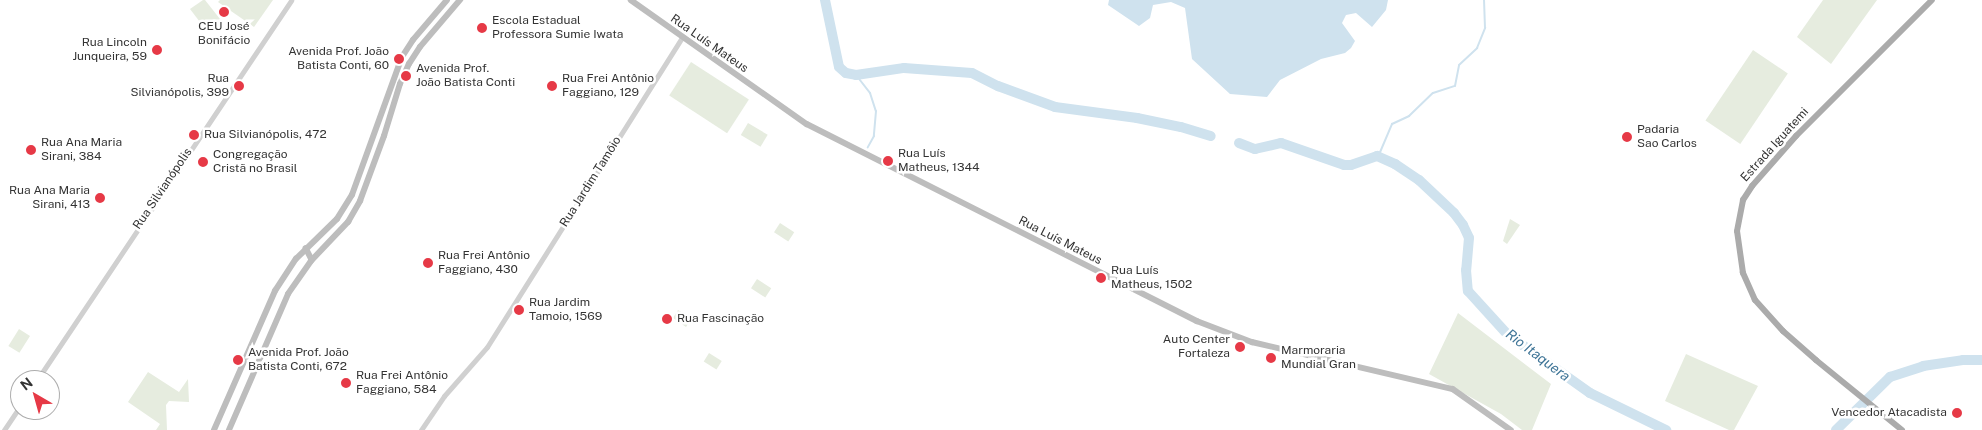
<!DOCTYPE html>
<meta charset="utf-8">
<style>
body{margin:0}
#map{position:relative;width:1982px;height:430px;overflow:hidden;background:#fff;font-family:"Public Sans",sans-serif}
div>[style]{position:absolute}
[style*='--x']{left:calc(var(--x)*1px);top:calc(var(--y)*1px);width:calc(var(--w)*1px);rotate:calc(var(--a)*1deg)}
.green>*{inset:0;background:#e6ecdf;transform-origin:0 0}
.water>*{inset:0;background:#cfe2ee}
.stream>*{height:2px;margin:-1px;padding:0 1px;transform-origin:1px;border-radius:1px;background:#cfe2ee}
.river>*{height:10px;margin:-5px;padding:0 5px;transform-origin:5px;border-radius:5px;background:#cfe2ee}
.tertiary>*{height:5px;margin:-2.5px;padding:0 2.5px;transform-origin:2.5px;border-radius:2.5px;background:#d0d0d0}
.secondary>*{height:5.5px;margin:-2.75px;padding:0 2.75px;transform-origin:2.75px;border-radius:2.75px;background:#bdbdbd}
.primary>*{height:6px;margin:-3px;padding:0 3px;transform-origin:3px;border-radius:3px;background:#ababab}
.dots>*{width:14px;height:14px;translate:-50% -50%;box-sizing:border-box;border:2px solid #fff;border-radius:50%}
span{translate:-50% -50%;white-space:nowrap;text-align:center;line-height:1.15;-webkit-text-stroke:5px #fff;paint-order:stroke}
.poi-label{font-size:12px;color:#333}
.left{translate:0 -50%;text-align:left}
.right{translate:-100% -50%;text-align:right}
.street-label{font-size:12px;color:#333}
.water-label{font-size:14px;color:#3f7597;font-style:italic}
.north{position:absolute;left:10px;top:370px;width:50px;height:50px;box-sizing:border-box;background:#fff;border:1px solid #adadad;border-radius:50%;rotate:322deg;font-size:14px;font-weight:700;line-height:20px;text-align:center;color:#333}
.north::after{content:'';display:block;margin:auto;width:18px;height:22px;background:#e63946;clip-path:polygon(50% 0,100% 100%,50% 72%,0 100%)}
</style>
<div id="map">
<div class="green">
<i style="clip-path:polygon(203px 0,205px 0,220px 19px,206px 30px,190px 9px)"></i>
<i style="clip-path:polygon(220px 0,273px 0,254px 27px,218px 2px)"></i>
<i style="clip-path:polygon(1823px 0,1877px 0,1831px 64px,1797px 37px)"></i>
<i style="left:1753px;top:50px;width:42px;height:85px;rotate:34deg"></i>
<i style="left:691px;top:62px;width:69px;height:40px;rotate:33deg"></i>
<i style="left:748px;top:123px;width:23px;height:14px;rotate:31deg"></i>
<i style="clip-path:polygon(1510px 219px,1520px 225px,1507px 244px,1503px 241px)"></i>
<i style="left:780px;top:223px;width:17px;height:11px;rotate:33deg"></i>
<i style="left:757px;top:279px;width:17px;height:11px;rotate:33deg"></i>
<i style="clip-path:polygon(678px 310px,692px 318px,686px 327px,673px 318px)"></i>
<i style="clip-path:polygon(1458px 313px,1551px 384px,1532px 430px,1522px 430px,1501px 414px,1429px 374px)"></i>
<i style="left:19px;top:329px;width:13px;height:20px;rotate:32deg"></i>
<i style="left:709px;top:353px;width:15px;height:10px;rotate:32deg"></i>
<i style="clip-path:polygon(1686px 354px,1758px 386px,1734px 430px,1729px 430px,1665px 401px)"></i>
<i style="clip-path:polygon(148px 372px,179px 392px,188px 379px,189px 402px,169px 401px,166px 405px,167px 430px,156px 430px,160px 424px,128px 402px)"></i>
</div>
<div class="water">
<i style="clip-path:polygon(1109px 0,1388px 0,1386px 10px,1372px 27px,1356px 13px,1346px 15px,1342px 23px,1355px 41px,1351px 48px,1345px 53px,1321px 59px,1280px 80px,1267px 97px,1230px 94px,1192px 59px,1185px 8px,1171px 2px,1153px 5px,1150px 18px,1139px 26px,1108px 5px)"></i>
</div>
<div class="stream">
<i style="--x:856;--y:75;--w:23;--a:52"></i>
<i style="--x:870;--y:93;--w:19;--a:72"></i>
<i style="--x:876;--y:111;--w:25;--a:95"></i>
<i style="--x:874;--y:136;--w:13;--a:119"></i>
<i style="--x:1378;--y:157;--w:36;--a:-67"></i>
<i style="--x:1392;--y:124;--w:19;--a:-25"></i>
<i style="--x:1409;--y:116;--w:33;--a:-44"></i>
<i style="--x:1433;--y:93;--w:23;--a:-18"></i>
<i style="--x:1455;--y:86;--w:21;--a:-79"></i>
<i style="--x:1459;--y:65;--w:25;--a:-43"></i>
<i style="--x:1477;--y:48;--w:22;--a:-68"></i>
<i style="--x:1485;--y:28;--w:28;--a:-92"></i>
</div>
<div class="river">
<i style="--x:825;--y:0;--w:68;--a:78.2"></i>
<i style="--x:839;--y:67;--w:9;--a:41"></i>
<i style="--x:846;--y:73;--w:10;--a:11"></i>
<i style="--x:856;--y:75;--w:49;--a:-8.3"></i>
<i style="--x:904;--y:68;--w:68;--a:4.2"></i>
<i style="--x:972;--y:73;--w:29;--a:27"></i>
<i style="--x:998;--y:86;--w:61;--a:20.2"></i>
<i style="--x:1055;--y:107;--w:83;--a:7.6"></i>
<i style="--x:1137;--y:118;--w:45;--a:11.6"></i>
<i style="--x:1181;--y:127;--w:31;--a:17"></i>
<i style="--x:1239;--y:143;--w:17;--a:21"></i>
<i style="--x:1255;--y:149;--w:27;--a:-13"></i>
<i style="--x:1281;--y:143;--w:67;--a:19.2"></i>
<i style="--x:1344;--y:165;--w:7;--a:0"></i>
<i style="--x:1351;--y:165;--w:28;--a:-19"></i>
<i style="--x:1377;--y:156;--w:20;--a:24"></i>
<i style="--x:1395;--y:164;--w:29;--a:34"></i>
<i style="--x:1419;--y:180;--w:48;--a:43.3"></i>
<i style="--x:1454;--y:213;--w:15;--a:53"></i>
<i style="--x:1463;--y:225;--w:14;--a:65"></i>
<i style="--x:1469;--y:238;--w:32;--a:95"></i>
<i style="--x:1466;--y:270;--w:21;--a:85"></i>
<i style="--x:1468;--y:291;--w:58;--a:47.8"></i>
<i style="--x:1507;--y:334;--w:102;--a:35.4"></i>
<i style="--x:1590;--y:393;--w:85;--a:26"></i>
<i style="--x:1836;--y:430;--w:76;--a:-44.5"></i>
<i style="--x:1890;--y:377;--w:35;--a:-18"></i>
<i style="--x:1923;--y:366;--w:40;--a:-8.5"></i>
<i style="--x:1963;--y:360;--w:19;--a:0"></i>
</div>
<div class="tertiary">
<i style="--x:37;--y:380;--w:457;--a:-56.2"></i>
<i style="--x:4;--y:430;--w:29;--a:-56"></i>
<i style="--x:421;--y:430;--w:41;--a:-55.9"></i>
<i style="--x:444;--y:396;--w:65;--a:-48.7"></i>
<i style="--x:487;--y:347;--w:366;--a:-57.8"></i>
</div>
<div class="secondary">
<i style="--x:631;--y:0;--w:215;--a:35.2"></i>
<i style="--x:807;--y:124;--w:437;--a:26.8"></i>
<i style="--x:1197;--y:321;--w:59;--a:20.9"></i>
<i style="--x:1252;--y:342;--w:206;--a:13.2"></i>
<i style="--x:1453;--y:389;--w:71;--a:35.3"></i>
<i style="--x:306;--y:248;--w:13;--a:63"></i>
<i style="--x:214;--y:430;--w:152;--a:-66.3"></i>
<i style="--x:275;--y:291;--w:38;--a:-57"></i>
<i style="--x:296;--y:259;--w:57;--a:-44.3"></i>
<i style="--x:337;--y:219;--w:28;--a:-58"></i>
<i style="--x:352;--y:195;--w:147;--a:-70.1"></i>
<i style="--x:402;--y:57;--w:20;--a:-57"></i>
<i style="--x:413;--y:40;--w:52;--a:-49.6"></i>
<i style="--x:229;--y:430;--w:148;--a:-66.5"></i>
<i style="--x:288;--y:294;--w:40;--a:-55.1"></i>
<i style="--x:311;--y:261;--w:54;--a:-46.5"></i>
<i style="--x:348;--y:222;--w:24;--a:-60"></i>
<i style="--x:360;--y:201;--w:69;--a:-69.7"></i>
<i style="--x:384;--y:136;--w:54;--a:-72.9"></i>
<i style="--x:400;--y:84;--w:22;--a:-66"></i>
<i style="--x:409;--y:64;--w:20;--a:-57"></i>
<i style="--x:420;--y:47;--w:62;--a:-49.6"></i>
</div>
<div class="primary">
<i style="--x:1902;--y:430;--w:111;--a:-140.9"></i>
<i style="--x:1816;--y:360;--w:44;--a:-138.7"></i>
<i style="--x:1783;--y:331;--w:42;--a:-132.1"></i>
<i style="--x:1755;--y:300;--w:30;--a:-114"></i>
<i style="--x:1743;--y:273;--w:42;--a:-98.1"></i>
<i style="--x:1737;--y:231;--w:32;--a:-79"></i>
<i style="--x:1743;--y:200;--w:17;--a:-57"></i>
<i style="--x:1752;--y:186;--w:67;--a:-48.7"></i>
<i style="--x:1796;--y:136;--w:192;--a:-45"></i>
</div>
<div class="dots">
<i style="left:224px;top:12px;background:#e63946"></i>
<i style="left:482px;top:28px;background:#e63946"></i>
<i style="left:157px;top:50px;background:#e63946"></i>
<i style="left:399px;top:59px;background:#e63946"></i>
<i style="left:406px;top:76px;background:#e63946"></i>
<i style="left:239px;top:86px;background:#e63946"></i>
<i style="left:552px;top:86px;background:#e63946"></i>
<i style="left:194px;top:135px;background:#e63946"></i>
<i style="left:1627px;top:137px;background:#e63946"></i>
<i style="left:31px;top:150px;background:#e63946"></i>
<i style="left:888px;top:161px;background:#e63946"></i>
<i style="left:203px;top:162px;background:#e63946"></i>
<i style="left:100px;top:198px;background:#e63946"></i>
<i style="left:428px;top:263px;background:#e63946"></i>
<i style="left:1101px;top:278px;background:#e63946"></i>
<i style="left:519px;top:310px;background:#e63946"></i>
<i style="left:667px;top:319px;background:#e63946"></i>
<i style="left:1240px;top:347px;background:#e63946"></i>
<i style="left:1271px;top:358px;background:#e63946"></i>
<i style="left:238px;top:360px;background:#e63946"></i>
<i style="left:346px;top:383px;background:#e63946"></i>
<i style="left:1957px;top:413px;background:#e63946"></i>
</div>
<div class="poi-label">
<span class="left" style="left:492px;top:28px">Escola Estadual<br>Professora Sumie Iwata</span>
<span style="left:224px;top:34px">CEU José<br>Bonifácio</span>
<span class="right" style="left:147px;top:50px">Rua Lincoln<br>Junqueira, 59</span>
<span class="right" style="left:389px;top:59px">Avenida Prof. João<br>Batista Conti, 60</span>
<span class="left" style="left:416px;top:76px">Avenida Prof.<br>João Batista Conti</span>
<span class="right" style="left:229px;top:86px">Rua<br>Silvianópolis, 399</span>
<span class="left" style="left:562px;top:86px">Rua Frei Antônio<br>Faggiano, 129</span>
<span class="left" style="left:1637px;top:137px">Padaria<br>Sao Carlos</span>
<span class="left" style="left:204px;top:135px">Rua Silvianópolis, 472</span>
<span class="left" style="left:41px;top:150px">Rua Ana Maria<br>Sirani, 384</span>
<span class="left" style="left:898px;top:161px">Rua Luís<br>Matheus, 1344</span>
<span class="left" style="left:213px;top:162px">Congregação<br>Cristã no Brasil</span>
<span class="right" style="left:90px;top:198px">Rua Ana Maria<br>Sirani, 413</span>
<span class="left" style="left:438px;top:263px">Rua Frei Antônio<br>Faggiano, 430</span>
<span class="left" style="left:1111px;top:278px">Rua Luís<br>Matheus, 1502</span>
<span class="left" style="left:529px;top:310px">Rua Jardim<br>Tamoio, 1569</span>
<span class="left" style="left:677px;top:319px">Rua Fascinação</span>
<span class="right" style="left:1230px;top:347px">Auto Center<br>Fortaleza</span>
<span class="left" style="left:1281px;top:358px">Marmoraria<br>Mundial Gran</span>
<span class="left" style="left:248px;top:360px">Avenida Prof. João<br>Batista Conti, 672</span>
<span class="left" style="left:356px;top:383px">Rua Frei Antônio<br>Faggiano, 584</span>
<span class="right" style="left:1947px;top:413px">Vencedor Atacadista</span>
</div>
<div class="street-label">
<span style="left:709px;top:44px;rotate:35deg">Rua Luís Mateus</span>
<span style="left:1775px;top:145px;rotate:-48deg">Estrada Iguatemi</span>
<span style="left:591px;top:182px;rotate:-58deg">Rua Jardim Tamôio</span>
<span style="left:163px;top:189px;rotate:-56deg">Rua Silvianópolis</span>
<span style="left:1060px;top:241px;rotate:27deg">Rua Luís Mateus</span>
</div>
<div class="water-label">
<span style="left:1538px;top:355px;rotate:37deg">Rio Itaquera</span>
</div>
<div class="north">N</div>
</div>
